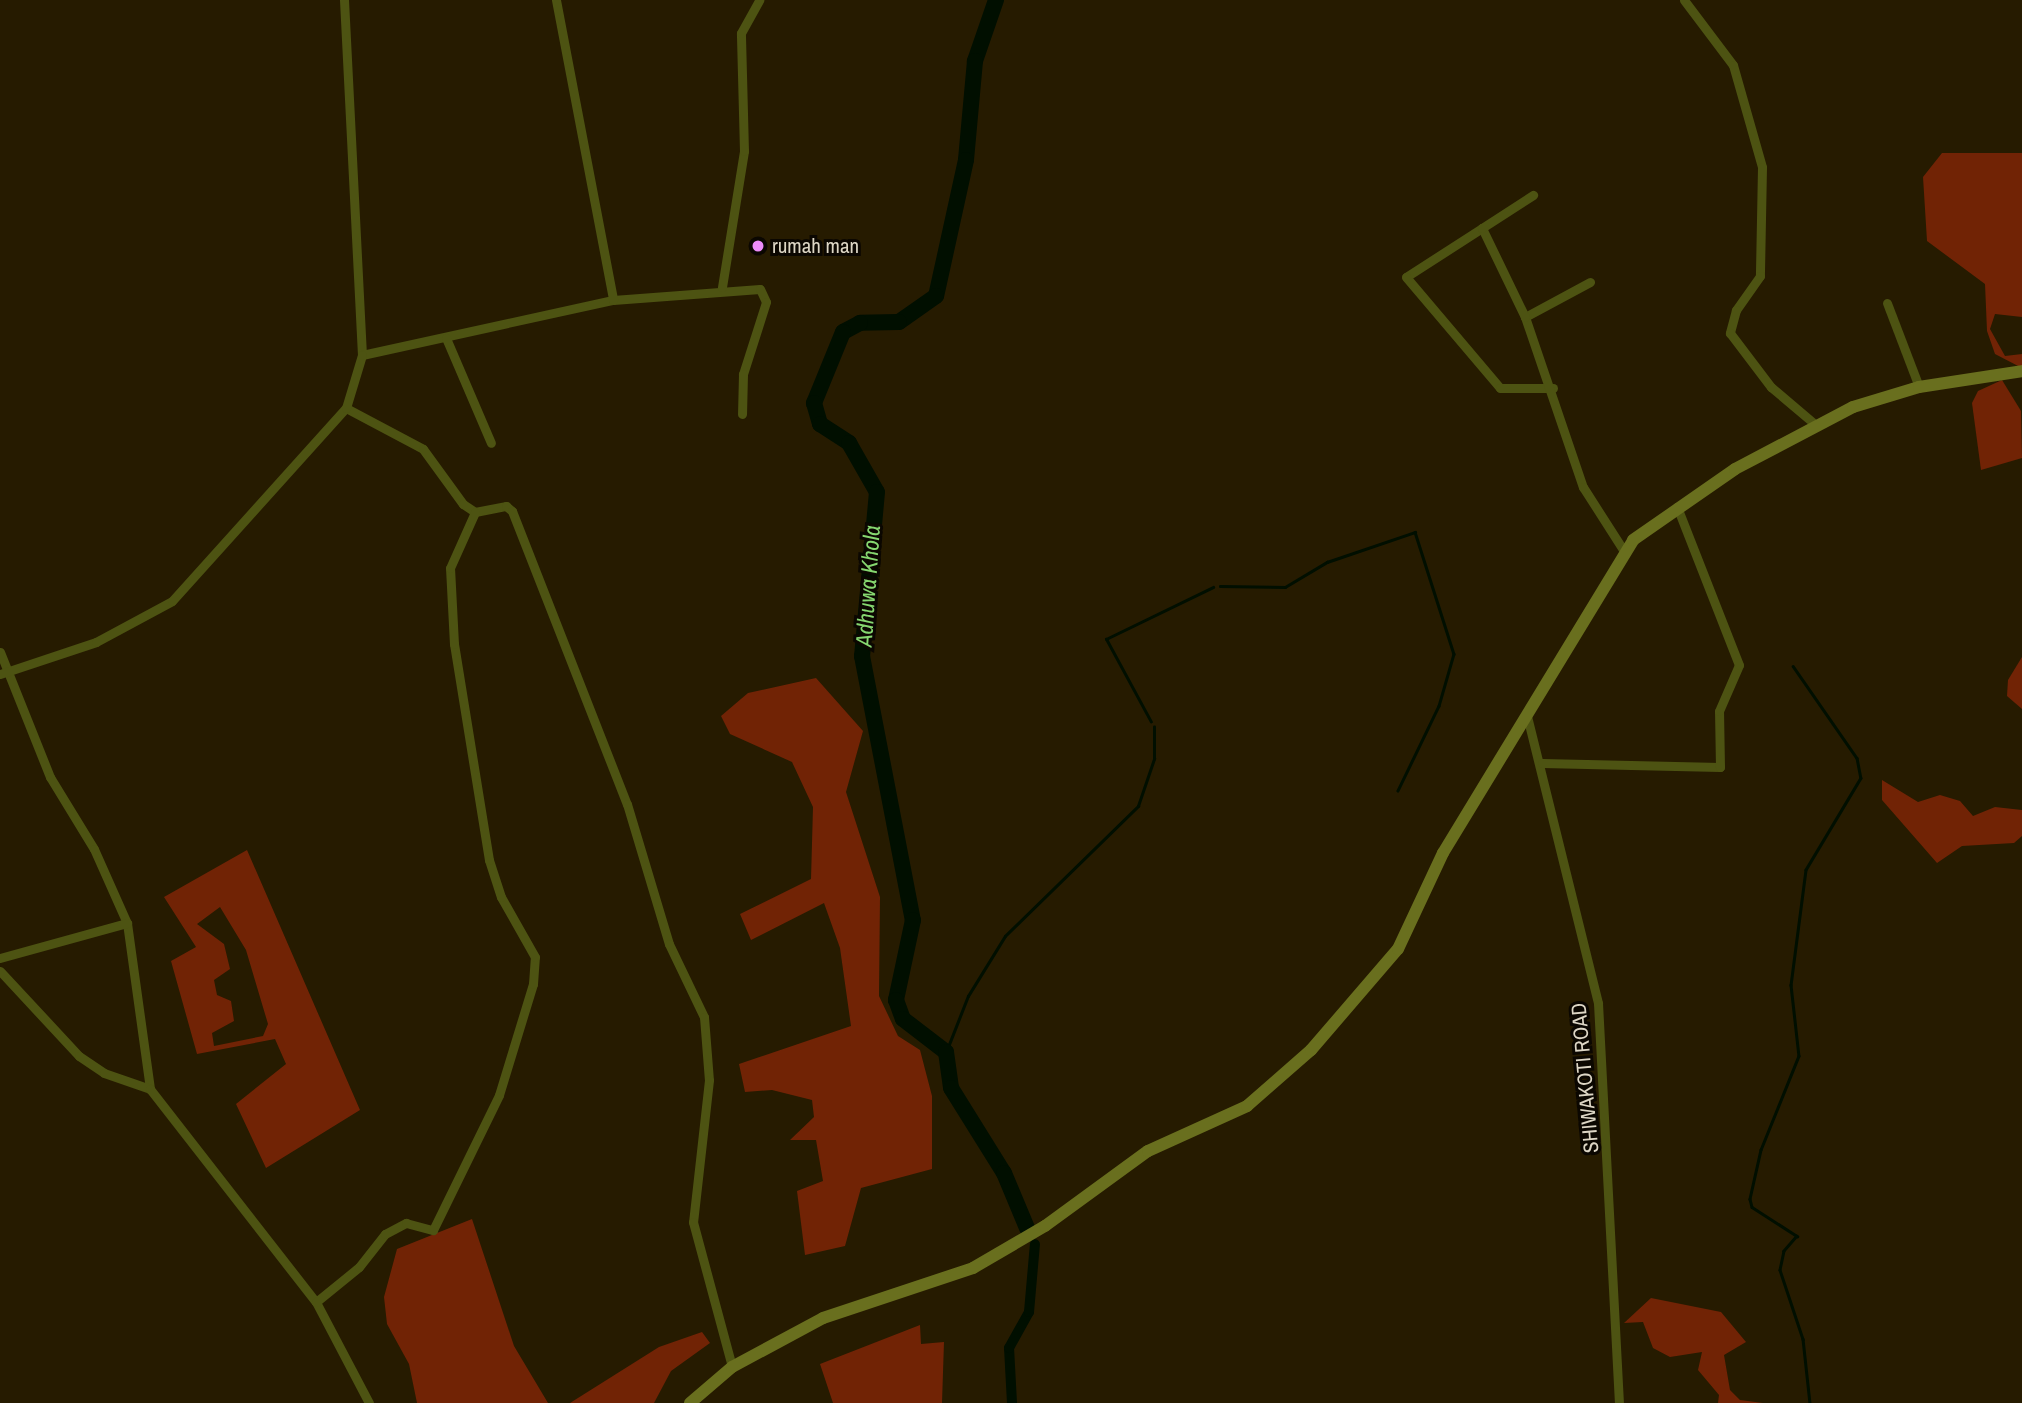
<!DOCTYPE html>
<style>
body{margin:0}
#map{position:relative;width:2022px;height:1403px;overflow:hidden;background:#261b00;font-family:"Archivo Narrow",sans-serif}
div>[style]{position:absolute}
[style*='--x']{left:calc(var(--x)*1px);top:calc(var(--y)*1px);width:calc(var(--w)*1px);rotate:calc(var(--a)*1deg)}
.green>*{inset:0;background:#712305}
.stream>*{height:2.5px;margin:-1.25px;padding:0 1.25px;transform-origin:1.25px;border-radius:1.25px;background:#010f00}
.canal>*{height:10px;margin:-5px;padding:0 5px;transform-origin:5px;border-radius:5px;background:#010f00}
.river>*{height:16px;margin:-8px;padding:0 8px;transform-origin:8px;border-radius:8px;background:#010f00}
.street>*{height:9px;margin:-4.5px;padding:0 4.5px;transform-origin:4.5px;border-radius:4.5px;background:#4d5312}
.secondary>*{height:12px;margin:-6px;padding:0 6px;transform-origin:6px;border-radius:6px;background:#696f1e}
.dots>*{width:19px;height:19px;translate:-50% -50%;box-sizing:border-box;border:4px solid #0b0701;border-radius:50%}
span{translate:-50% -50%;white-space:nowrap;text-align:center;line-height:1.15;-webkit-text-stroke:6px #0b0701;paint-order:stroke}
.poi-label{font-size:21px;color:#ddd6c5}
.left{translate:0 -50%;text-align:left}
.street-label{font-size:21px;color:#ddd6c5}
.water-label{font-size:23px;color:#86d770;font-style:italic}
</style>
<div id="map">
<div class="green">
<i style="clip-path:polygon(1942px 153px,2022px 153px,2022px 317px,1995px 314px,1990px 329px,2005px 356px,2022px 354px,2022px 368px,1995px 354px,1987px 331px,1985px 284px,1927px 241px,1923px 177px)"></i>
<i style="clip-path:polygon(2002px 380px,2021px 411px,2022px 458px,1981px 470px,1972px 403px,1978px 391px)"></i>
<i style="clip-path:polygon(2022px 657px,2022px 709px,2007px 696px,2008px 680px)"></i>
<i style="clip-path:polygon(816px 678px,863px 731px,846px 792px,880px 897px,879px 996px,898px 1036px,920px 1050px,932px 1096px,932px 1169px,861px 1188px,845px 1246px,805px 1255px,797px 1191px,823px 1181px,816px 1140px,790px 1140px,814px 1117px,812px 1100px,772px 1090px,745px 1092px,739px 1064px,851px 1026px,840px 948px,824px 903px,751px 940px,740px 914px,811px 879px,813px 807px,792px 762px,730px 734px,721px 716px,748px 693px)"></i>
<i style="clip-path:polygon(1882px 780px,1918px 802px,1940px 795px,1960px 801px,1973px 816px,1995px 807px,2022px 810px,2022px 836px,2014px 843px,1962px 846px,1937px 863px,1882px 800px)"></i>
<i style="clip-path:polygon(evenodd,247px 850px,360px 1110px,266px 1168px,236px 1104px,286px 1064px,275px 1039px,197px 1054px,171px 961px,196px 947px,164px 897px,247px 850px,220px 907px,246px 950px,268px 1024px,263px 1036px,214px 1046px,212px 1033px,234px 1021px,231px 1001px,217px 995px,214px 980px,230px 969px,224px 944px,197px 924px,220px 907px)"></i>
<i style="clip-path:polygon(472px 1219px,514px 1346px,548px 1403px,417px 1403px,409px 1364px,387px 1324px,384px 1297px,397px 1249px)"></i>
<i style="clip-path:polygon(1651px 1298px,1721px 1312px,1746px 1342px,1724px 1355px,1730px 1390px,1740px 1400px,1763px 1403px,1718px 1403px,1719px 1395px,1698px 1370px,1702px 1352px,1670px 1357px,1653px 1348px,1643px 1322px,1624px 1323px)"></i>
<i style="clip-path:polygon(920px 1325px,921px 1344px,944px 1342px,942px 1403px,833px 1403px,820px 1364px)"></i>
<i style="clip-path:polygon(702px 1332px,710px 1343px,671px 1371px,654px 1403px,570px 1403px,659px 1347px)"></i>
</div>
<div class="stream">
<i style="--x:1220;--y:586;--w:65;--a:0.9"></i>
<i style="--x:1285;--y:587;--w:49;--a:-30.8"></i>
<i style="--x:1327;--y:562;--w:93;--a:-18.8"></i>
<i style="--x:1415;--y:532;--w:128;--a:72.3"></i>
<i style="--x:1454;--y:654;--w:54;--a:106.1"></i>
<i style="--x:1439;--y:706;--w:94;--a:115.8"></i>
<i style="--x:1793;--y:666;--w:112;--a:55.2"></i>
<i style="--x:1857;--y:758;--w:20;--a:79"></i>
<i style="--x:1861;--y:778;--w:107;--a:120.9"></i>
<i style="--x:1806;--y:870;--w:116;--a:97.4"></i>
<i style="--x:1791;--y:985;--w:71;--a:83.6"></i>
<i style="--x:1799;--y:1056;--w:101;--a:112"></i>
<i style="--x:1761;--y:1150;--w:50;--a:102.7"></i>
<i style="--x:1750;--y:1199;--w:8;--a:76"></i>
<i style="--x:1752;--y:1207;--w:54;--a:32.8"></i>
<i style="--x:1797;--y:1236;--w:20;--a:131"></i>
<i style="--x:1784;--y:1251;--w:19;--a:102"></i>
<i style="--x:1780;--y:1270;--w:73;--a:71.6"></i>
<i style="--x:1803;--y:1339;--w:64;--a:83.8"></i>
<i style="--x:1151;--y:722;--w:94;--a:-118.5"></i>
<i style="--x:1106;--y:639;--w:119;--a:-25.9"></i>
<i style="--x:946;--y:1052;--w:60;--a:-68.6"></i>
<i style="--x:968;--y:996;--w:70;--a:-58.3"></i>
<i style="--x:1005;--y:936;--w:186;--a:-44.3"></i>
<i style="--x:1138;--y:806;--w:50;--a:-71.2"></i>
<i style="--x:1154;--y:759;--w:32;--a:-90"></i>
</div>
<div class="canal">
<i style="--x:1012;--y:1403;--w:55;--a:-93.1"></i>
<i style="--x:1009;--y:1348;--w:41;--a:-60.9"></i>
<i style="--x:1029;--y:1312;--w:68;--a:-85"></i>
</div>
<div class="river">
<i style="--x:996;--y:0;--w:65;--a:109"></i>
<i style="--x:975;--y:61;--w:99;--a:95.2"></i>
<i style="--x:966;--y:160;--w:139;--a:102.4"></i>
<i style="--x:936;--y:296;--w:45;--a:144.9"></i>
<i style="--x:899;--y:322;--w:39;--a:179"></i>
<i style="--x:860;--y:323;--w:19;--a:152"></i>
<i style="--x:843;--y:332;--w:77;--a:112.2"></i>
<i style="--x:814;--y:403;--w:22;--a:74"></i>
<i style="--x:820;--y:424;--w:35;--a:33"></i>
<i style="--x:849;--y:443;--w:56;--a:60.3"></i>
<i style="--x:877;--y:492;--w:165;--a:95.2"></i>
<i style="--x:862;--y:656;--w:269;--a:79.1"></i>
<i style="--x:913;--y:920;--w:82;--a:102"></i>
<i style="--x:896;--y:1000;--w:20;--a:70"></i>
<i style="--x:903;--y:1019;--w:54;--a:37.5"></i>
<i style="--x:946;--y:1052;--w:36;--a:82"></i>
<i style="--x:951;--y:1088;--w:100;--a:58.1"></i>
<i style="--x:1004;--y:1173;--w:60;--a:67.3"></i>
</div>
<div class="street">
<i style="--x:344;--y:0;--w:355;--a:87.1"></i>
<i style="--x:362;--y:355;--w:257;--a:-12.4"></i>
<i style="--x:613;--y:300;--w:147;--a:-4.3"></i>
<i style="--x:760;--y:289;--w:14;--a:65"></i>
<i style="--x:766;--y:302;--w:76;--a:107.7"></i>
<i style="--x:743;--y:374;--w:40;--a:91.4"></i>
<i style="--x:556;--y:0;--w:305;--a:79.2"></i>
<i style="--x:1684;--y:0;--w:81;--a:53"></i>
<i style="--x:1733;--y:65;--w:106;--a:74.1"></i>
<i style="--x:1762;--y:167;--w:109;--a:91.1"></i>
<i style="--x:1760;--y:276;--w:42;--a:125.2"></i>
<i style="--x:1736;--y:310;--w:24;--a:105"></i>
<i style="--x:1730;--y:333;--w:68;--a:52.8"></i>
<i style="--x:1771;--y:387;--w:59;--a:40.2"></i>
<i style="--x:1482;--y:228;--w:90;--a:147.2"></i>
<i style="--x:1406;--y:277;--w:145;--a:49.7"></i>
<i style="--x:1500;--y:388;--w:53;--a:0"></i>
<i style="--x:1590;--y:282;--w:74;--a:151.7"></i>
<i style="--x:1525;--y:317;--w:180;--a:71.2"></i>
<i style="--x:1583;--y:487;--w:76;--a:57.4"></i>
<i style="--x:722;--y:287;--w:138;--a:-80.8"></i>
<i style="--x:744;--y:151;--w:118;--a:-91.5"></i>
<i style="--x:741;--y:33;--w:38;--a:-61"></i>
<i style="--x:1887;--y:303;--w:90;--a:69.1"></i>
<i style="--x:1525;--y:317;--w:99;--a:-115.8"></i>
<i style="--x:1482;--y:228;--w:61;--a:-32.9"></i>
<i style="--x:446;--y:338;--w:114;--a:66.8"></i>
<i style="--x:346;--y:408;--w:87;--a:28"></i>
<i style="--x:423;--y:449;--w:68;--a:54"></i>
<i style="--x:463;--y:504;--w:14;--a:34"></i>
<i style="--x:475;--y:512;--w:32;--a:-11"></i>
<i style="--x:506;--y:506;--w:8;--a:40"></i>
<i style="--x:512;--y:511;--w:315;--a:68.6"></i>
<i style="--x:627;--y:804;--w:146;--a:73.3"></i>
<i style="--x:669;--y:944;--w:81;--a:64.4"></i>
<i style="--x:704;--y:1017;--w:63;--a:85.5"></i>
<i style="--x:709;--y:1080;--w:143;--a:96.4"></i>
<i style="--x:693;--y:1222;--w:150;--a:74.9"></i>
<i style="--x:0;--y:652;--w:135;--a:68.2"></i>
<i style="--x:50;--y:777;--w:84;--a:58.6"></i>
<i style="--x:94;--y:849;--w:81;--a:66"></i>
<i style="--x:127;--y:923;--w:168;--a:82.1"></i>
<i style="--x:0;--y:674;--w:101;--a:-18.4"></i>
<i style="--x:96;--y:642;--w:86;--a:-28.3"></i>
<i style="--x:172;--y:601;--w:260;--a:-48"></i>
<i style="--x:346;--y:408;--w:55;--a:-73.2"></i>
<i style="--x:1527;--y:716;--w:296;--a:76.1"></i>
<i style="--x:1598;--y:1003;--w:401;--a:87"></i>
<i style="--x:1542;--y:763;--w:178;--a:1.3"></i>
<i style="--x:1720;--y:767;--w:56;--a:-91"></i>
<i style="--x:1719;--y:711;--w:50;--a:-66.5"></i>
<i style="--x:1739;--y:665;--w:170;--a:-111.4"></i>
<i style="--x:0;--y:958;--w:132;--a:-15.4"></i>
<i style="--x:0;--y:971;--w:116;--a:47.1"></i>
<i style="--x:79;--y:1056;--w:30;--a:34"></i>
<i style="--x:104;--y:1073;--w:49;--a:19.2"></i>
<i style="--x:150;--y:1089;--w:270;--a:52.1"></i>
<i style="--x:316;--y:1302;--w:114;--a:62.3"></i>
<i style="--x:316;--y:1302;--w:55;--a:-39.1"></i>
<i style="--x:359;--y:1267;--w:42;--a:-51.8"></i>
<i style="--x:385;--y:1234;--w:24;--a:-28"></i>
<i style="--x:406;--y:1223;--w:28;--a:15"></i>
<i style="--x:433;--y:1230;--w:150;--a:-63.9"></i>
<i style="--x:499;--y:1095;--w:116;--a:-73"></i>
<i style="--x:533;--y:984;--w:27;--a:-86"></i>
<i style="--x:535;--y:957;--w:69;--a:-119.5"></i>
<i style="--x:501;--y:897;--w:39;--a:-108"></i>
<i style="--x:489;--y:860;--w:219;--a:-99.2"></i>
<i style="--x:454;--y:644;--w:76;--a:-93"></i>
<i style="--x:450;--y:568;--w:61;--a:-65.9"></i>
</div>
<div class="secondary">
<i style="--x:690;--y:1403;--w:55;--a:-40.6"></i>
<i style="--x:732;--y:1367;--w:103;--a:-28.3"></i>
<i style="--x:823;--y:1318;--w:158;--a:-18.4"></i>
<i style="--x:973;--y:1268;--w:83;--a:-30.3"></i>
<i style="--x:1045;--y:1226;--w:127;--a:-36.1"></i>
<i style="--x:1148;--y:1151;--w:109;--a:-24.4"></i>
<i style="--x:1247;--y:1106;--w:85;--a:-41.2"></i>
<i style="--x:1311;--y:1050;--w:133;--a:-49.3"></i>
<i style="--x:1398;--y:949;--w:106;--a:-64.9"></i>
<i style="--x:1443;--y:853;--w:366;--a:-58.7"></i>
<i style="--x:1633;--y:540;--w:124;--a:-34.8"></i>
<i style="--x:1735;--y:469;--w:133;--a:-27.7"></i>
<i style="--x:1853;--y:407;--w:69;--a:-16.9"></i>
<i style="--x:1919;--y:387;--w:104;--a:-8.8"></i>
</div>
<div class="dots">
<i style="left:758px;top:246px;background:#ed8cf9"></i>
</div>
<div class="poi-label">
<span class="left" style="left:772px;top:246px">rumah man</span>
</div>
<div class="street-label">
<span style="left:1585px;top:1078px;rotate:-95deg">SHIWAKOTI ROAD</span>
</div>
<div class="water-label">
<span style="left:868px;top:586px;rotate:-86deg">Adhuwa Khola</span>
</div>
</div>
